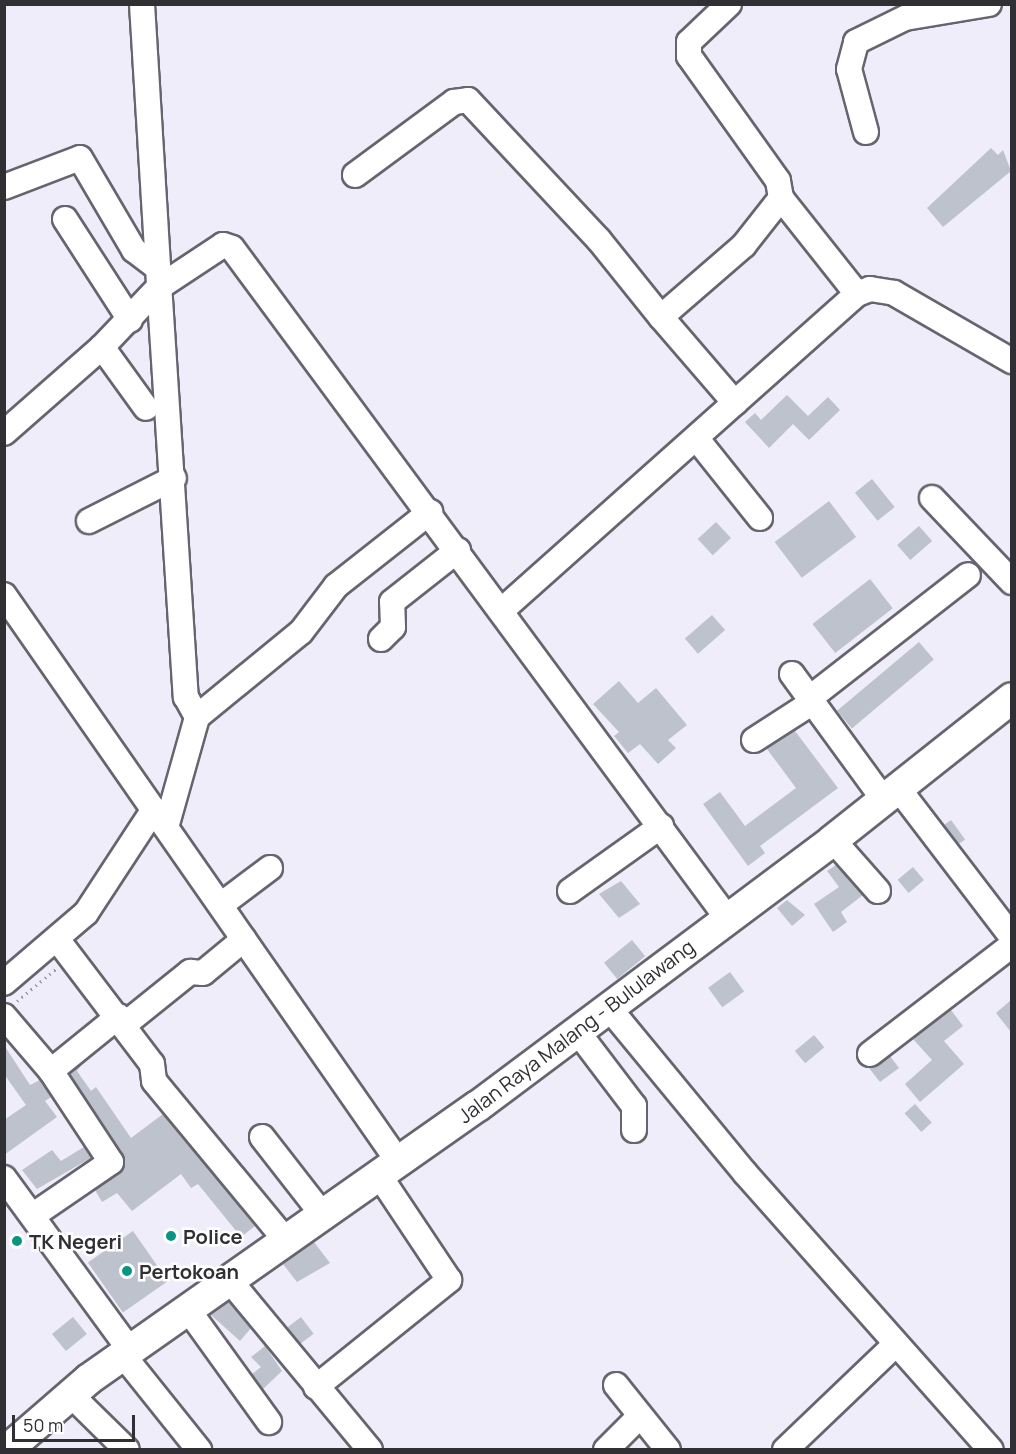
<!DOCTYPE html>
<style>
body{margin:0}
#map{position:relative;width:1016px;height:1454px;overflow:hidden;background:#eeedf9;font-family:Manrope,sans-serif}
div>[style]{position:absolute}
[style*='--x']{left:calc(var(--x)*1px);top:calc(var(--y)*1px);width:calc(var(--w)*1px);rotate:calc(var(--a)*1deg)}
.building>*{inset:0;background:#bdc2cc;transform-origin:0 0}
.path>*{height:3px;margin-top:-1.5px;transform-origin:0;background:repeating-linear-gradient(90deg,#9b9ba3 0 1.5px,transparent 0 6px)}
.roads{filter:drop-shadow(2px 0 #66656f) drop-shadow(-2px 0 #66656f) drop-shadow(0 2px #66656f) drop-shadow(0 -2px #66656f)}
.minor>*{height:24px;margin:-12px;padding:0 12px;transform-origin:12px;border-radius:12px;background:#fff}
.major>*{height:30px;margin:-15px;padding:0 15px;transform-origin:15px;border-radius:15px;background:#fff}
.dots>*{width:16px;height:16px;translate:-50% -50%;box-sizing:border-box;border:3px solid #fff;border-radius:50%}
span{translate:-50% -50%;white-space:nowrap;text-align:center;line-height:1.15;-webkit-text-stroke:5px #fff;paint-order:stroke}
.street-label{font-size:20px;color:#303034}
.poi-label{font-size:20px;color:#303034;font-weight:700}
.left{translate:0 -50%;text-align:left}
.frame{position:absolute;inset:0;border:6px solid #303034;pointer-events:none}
.scale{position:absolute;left:12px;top:1415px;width:123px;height:27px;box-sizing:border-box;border:3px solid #303034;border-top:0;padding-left:8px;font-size:18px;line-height:21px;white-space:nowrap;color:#303034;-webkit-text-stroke:4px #fff;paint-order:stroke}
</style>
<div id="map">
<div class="building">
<i style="clip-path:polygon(991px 148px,998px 155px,1003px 150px,1011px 171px,943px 227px,927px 208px)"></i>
<i style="clip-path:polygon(787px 395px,808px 416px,828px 397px,840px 410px,809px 440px,793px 424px,769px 448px,745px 422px,755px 413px,761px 420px)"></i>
<i style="left:872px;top:479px;width:36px;height:22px;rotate:51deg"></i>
<i style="left:829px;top:501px;width:45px;height:68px;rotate:53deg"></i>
<i style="left:716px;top:522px;width:22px;height:25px;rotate:47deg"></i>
<i style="left:919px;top:526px;width:20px;height:29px;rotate:49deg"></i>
<i style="left:870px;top:579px;width:37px;height:73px;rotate:52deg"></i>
<i style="left:712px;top:615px;width:20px;height:36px;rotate:49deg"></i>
<i style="left:919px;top:642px;width:23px;height:107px;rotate:50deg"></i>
<i style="clip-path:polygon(619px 681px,638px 703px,656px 688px,687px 725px,668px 740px,676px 748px,658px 764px,640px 744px,628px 753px,614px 736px,619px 732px,593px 704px)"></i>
<i style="clip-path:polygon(795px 731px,838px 788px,760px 846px,765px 853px,748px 866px,703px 804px,720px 792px,745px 826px,796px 788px,767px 749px)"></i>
<i style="left:951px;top:820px;width:24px;height:9px;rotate:54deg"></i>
<i style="clip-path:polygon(836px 865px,863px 895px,841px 912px,847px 922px,833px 932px,814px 904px,839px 887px,827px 871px)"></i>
<i style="left:913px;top:867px;width:17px;height:20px;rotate:50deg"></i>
<i style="clip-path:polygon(621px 881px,640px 904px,619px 918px,599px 894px)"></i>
<i style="clip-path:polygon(787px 900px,805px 915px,792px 926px,777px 908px)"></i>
<i style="left:632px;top:940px;width:21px;height:36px;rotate:51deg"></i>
<i style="left:730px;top:972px;width:24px;height:27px;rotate:54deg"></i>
<i style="clip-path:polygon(1011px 1000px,1011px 1032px,996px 1013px)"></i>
<i style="clip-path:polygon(951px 1010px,963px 1026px,944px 1041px,964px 1064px,920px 1102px,905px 1084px,932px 1060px,913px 1039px)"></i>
<i style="left:814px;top:1035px;width:16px;height:25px;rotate:50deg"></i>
<i style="clip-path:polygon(4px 1045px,30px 1085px,40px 1080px,51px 1097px,45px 1101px,57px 1117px,4px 1155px,4px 1120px,26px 1105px,4px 1074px)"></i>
<i style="clip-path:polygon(890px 1056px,899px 1068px,880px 1082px,869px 1068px)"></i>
<i style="clip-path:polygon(83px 1063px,77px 1071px,91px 1091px,96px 1087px,131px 1138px,163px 1114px,255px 1226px,241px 1237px,198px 1184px,191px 1188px,181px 1174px,132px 1211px,117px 1193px,102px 1202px,95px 1190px,119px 1173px,125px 1161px,70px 1074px)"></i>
<i style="left:915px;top:1104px;width:25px;height:14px;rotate:48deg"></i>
<i style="clip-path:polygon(84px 1147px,91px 1158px,37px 1189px,22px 1170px,52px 1150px,61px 1161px)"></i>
<i style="left:133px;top:1231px;width:61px;height:55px;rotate:55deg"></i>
<i style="clip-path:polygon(314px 1242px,330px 1263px,297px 1282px,283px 1264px)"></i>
<i style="clip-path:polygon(229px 1302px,251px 1328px,240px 1341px,211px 1315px)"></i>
<i style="left:73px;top:1317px;width:22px;height:27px;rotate:51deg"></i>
<i style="left:301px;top:1317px;width:21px;height:17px;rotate:53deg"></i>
<i style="clip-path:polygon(265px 1346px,282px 1371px,263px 1389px,252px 1374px,261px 1367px,251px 1357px)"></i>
</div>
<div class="path">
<i style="--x:17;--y:1001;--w:50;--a:-39.4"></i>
</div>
<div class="roads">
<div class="minor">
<i style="--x:142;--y:4;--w:264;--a:86.5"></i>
<i style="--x:729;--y:4;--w:55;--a:136.5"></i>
<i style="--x:689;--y:42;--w:14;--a:90"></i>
<i style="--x:689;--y:56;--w:153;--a:54.5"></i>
<i style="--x:778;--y:181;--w:17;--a:80"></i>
<i style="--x:781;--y:198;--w:122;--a:51.6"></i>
<i style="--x:866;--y:132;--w:65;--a:-105.1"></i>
<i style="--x:849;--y:69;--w:28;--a:-75"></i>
<i style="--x:856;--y:42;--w:55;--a:-26.1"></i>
<i style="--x:905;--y:18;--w:85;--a:-9.5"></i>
<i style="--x:355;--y:175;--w:123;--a:-36.4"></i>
<i style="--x:454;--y:102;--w:14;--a:-8"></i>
<i style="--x:468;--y:100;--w:192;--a:46.9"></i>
<i style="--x:599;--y:240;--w:99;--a:51.2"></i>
<i style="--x:4;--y:187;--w:81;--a:-20.9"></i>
<i style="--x:80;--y:158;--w:107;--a:59.6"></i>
<i style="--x:134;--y:250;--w:30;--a:37"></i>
<i style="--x:158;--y:268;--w:430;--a:86.3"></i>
<i style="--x:186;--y:697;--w:23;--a:61"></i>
<i style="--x:65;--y:219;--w:120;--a:57.2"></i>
<i style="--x:102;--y:347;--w:75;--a:54.2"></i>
<i style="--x:735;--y:403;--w:113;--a:-130.7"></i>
<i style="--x:661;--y:317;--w:110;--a:-40.9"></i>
<i style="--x:744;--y:245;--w:60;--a:-51.8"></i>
<i style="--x:4;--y:433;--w:130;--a:-41.3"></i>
<i style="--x:102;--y:347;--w:81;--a:-46.5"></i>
<i style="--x:158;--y:288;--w:78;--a:-33.5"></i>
<i style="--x:223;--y:245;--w:9;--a:18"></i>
<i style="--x:232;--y:248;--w:833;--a:53.54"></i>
<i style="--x:697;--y:439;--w:101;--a:51.4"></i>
<i style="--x:932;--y:498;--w:116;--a:46.4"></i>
<i style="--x:89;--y:521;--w:95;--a:-26.8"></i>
<i style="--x:4;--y:595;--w:690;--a:55.16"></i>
<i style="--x:501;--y:611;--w:477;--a:-41.7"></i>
<i style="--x:857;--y:294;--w:14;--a:-21"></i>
<i style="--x:870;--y:289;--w:24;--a:9"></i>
<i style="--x:894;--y:293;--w:136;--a:30"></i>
<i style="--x:381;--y:639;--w:17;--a:-45"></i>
<i style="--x:393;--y:627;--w:25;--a:-92"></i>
<i style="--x:392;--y:602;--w:84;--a:-38.2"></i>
<i style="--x:792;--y:674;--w:155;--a:53.9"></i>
<i style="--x:810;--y:698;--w:200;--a:-37.9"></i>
<i style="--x:754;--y:740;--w:70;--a:-32.8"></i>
<i style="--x:898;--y:788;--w:188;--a:52.6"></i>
<i style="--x:167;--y:824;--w:111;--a:-74.3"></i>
<i style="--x:197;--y:717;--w:134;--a:-39.3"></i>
<i style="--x:301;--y:632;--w:58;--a:-52.7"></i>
<i style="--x:336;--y:586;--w:120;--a:-38.2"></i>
<i style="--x:833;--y:840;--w:68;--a:48.6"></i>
<i style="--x:570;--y:891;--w:112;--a:-35.5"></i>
<i style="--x:222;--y:904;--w:60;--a:-36.9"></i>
<i style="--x:57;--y:939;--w:157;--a:52.8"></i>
<i style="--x:152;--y:1064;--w:17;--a:83"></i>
<i style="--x:154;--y:1081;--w:209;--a:50.4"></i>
<i style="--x:4;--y:983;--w:108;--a:-40.5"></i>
<i style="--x:86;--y:913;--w:124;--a:-56.8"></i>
<i style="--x:609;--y:1008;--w:214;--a:50.5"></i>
<i style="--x:745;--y:1173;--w:370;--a:48.4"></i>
<i style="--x:4;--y:1016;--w:72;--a:49.5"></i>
<i style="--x:51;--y:1071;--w:109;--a:56.6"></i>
<i style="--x:111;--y:1162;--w:92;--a:145.6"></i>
<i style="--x:124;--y:1025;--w:85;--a:-38.8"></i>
<i style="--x:190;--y:972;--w:13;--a:4"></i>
<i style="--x:203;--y:973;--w:53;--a:-39.7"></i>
<i style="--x:577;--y:1031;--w:94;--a:52.8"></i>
<i style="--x:634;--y:1106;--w:24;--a:90"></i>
<i style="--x:870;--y:1054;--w:179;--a:-37.5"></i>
<i style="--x:51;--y:1071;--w:87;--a:-39"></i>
<i style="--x:262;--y:1137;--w:99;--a:52"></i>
<i style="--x:4;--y:1178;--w:213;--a:53.8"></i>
<i style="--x:231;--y:1282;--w:218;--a:50.4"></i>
<i style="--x:189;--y:1311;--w:137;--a:54.2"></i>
<i style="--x:123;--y:1355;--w:122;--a:51.3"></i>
<i style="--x:616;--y:1385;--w:83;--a:51.3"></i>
<i style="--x:316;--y:1387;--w:171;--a:-38.8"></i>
<i style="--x:449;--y:1280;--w:126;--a:-123.7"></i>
<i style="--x:71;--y:1395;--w:78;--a:44.5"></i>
<i style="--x:606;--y:1450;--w:48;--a:-45"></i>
<i style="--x:785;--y:1450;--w:153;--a:-43.7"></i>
</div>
<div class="major">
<i style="--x:7;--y:1450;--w:108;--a:-40.9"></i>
<i style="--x:89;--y:1379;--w:475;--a:-35.1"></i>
<i style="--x:478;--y:1106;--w:444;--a:-36.8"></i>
<i style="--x:833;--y:840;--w:228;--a:-38.4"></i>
</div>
</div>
<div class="dots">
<i style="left:171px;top:1236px;background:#089582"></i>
<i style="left:17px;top:1241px;background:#089582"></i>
<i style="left:127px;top:1271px;background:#089582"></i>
</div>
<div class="street-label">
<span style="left:576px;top:1031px;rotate:-37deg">Jalan Raya Malang - Bululawang</span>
</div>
<div class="poi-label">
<span class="left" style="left:183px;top:1236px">Police</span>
<span class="left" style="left:29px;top:1241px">TK Negeri</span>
<span class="left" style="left:139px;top:1271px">Pertokoan</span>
</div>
<div class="frame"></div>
<div class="scale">50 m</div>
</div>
